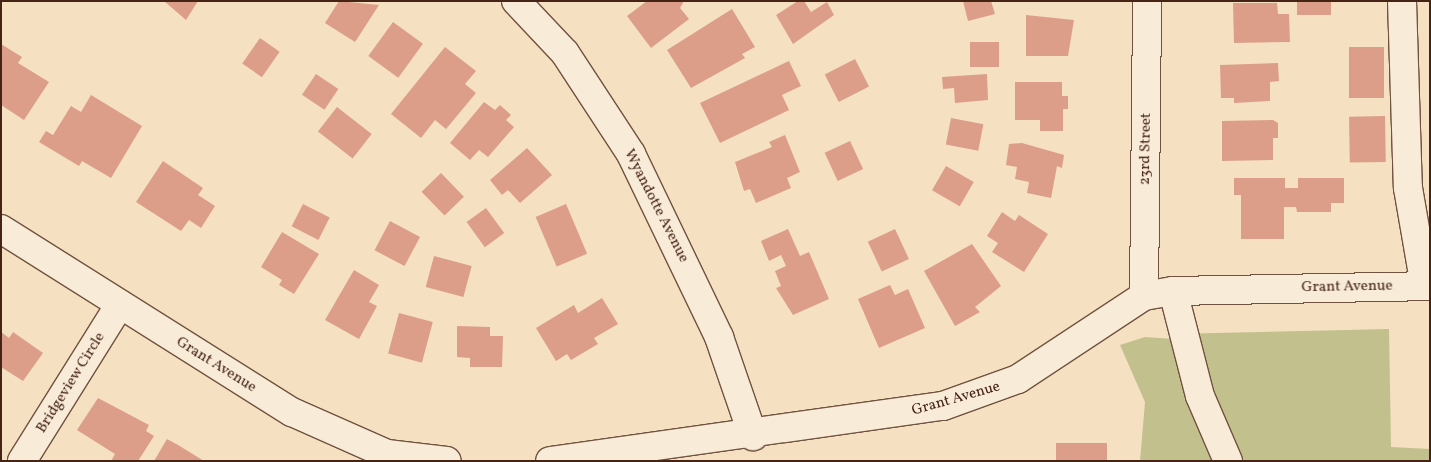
<!DOCTYPE html>
<style>
body{margin:0}
#map{position:relative;width:1431px;height:462px;overflow:hidden;background:#f5e0c1;font-family:Vollkorn,serif}
div>[style]{position:absolute}
[style*='--x']{left:calc(var(--x)*1px);top:calc(var(--y)*1px);width:calc(var(--w)*1px);rotate:calc(var(--a)*1deg)}
.green>*{inset:0;background:#c2c18e}
.building>*{inset:0;background:#dc9e89;transform-origin:0 0}
.roads{filter:drop-shadow(1px 0 #715240) drop-shadow(-1px 0 #715240) drop-shadow(0 1px #715240) drop-shadow(0 -1px #715240)}
.minor>*{height:28px;margin:-14px;padding:0 14px;transform-origin:14px;border-radius:14px;background:#f8ebd7}
span{translate:-50% -50%;white-space:nowrap;text-align:center;line-height:1.15;-webkit-text-stroke:5px #f8ebd7;paint-order:stroke}
.street-label{font-size:15px;color:#452315}
.frame{position:absolute;inset:0;border:2px solid #452315;pointer-events:none}
</style>
<div id="map">
<div class="green">
<i style="clip-path:polygon(1389px 329px,1391px 447px,1430px 449px,1430px 461px,1140px 461px,1145px 402px,1120px 345px,1145px 337px,1173px 339px,1171px 334px)"></i>
</div>
<div class="building">
<i style="clip-path:polygon(164px 1px,198px 1px,186px 20px)"></i>
<i style="clip-path:polygon(339px 1px,379px 5px,355px 42px,325px 23px)"></i>
<i style="clip-path:polygon(647px 1px,684px 1px,680px 8px,689px 19px,651px 48px,627px 16px)"></i>
<i style="clip-path:polygon(798px 1px,804px 1px,811px 12px,827px 2px,834px 15px,793px 44px,776px 15px)"></i>
<i style="clip-path:polygon(963px 1px,991px 1px,995px 14px,968px 21px)"></i>
<i style="left:1297px;top:1px;width:34px;height:14px"></i>
<i style="clip-path:polygon(1233px 3px,1277px 3px,1278px 14px,1289px 14px,1290px 42px,1234px 43px)"></i>
<i style="clip-path:polygon(732px 9px,755px 47px,742px 54px,745px 58px,691px 88px,667px 50px)"></i>
<i style="clip-path:polygon(1026px 15px,1074px 20px,1068px 56px,1026px 56px)"></i>
<i style="left:393px;top:22px;width:37px;height:42px;rotate:36deg"></i>
<i style="left:260px;top:38px;width:24px;height:31px;rotate:35deg"></i>
<i style="left:970px;top:42px;width:29px;height:25px"></i>
<i style="clip-path:polygon(1px 44px,22px 57px,18px 63px,49px 82px,24px 120px,1px 105px)"></i>
<i style="clip-path:polygon(445px 47px,476px 71px,465px 84px,476px 93px,446px 129px,435px 120px,421px 138px,391px 114px)"></i>
<i style="left:1384px;top:47px;width:51px;height:35px;rotate:90deg"></i>
<i style="left:855px;top:59px;width:31px;height:34px;rotate:63deg"></i>
<i style="clip-path:polygon(789px 61px,801px 86px,782px 95px,789px 110px,720px 143px,700px 103px)"></i>
<i style="clip-path:polygon(1278px 63px,1279px 81px,1270px 82px,1270px 101px,1234px 103px,1234px 98px,1221px 98px,1220px 65px)"></i>
<i style="left:316px;top:74px;width:27px;height:25px;rotate:34deg"></i>
<i style="clip-path:polygon(987px 74px,988px 100px,955px 103px,954px 88px,943px 89px,942px 77px)"></i>
<i style="clip-path:polygon(1015px 82px,1062px 82px,1062px 96px,1068px 96px,1068px 109px,1063px 109px,1063px 131px,1040px 131px,1040px 120px,1015px 120px)"></i>
<i style="clip-path:polygon(91px 95px,142px 126px,111px 178px,82px 161px,79px 166px,39px 142px,46px 131px,53px 135px,71px 106px,81px 112px)"></i>
<i style="clip-path:polygon(484px 102px,495px 110px,500px 105px,511px 115px,506px 120px,514px 127px,488px 157px,479px 150px,470px 160px,450px 143px)"></i>
<i style="left:337px;top:107px;width:44px;height:31px;rotate:38deg"></i>
<i style="left:1385px;top:116px;width:46px;height:36px;rotate:89deg"></i>
<i style="left:951px;top:118px;width:33px;height:27px;rotate:11deg"></i>
<i style="clip-path:polygon(1273px 120px,1278px 123px,1278px 138px,1273px 138px,1273px 160px,1222px 161px,1222px 121px)"></i>
<i style="clip-path:polygon(785px 135px,800px 172px,787px 178px,791px 188px,756px 203px,750px 189px,744px 191px,735px 162px,772px 147px,769px 142px)"></i>
<i style="left:850px;top:141px;width:31px;height:28px;rotate:65deg"></i>
<i style="clip-path:polygon(1022px 143px,1064px 155px,1062px 168px,1057px 166px,1051px 198px,1027px 193px,1029px 182px,1015px 179px,1017px 167px,1006px 165px,1009px 144px)"></i>
<i style="clip-path:polygon(527px 148px,552px 175px,520px 203px,508px 190px,502px 195px,490px 180px)"></i>
<i style="clip-path:polygon(163px 161px,203px 188px,198px 195px,215px 206px,201px 228px,189px 220px,181px 231px,136px 202px)"></i>
<i style="left:946px;top:166px;width:32px;height:28px;rotate:30deg"></i>
<i style="left:441px;top:173px;width:33px;height:27px;rotate:46deg"></i>
<i style="clip-path:polygon(1234px 178px,1285px 178px,1285px 188px,1298px 188px,1298px 178px,1344px 178px,1344px 203px,1331px 203px,1331px 212px,1297px 212px,1296px 207px,1284px 207px,1284px 239px,1241px 239px,1241px 195px,1234px 195px)"></i>
<i style="left:303px;top:204px;width:30px;height:25px;rotate:27deg"></i>
<i style="left:566px;top:204px;width:54px;height:33px;rotate:67deg"></i>
<i style="left:486px;top:208px;width:31px;height:24px;rotate:54deg"></i>
<i style="clip-path:polygon(1002px 212px,1015px 221px,1019px 215px,1048px 234px,1024px 272px,992px 252px,998px 243px,987px 236px)"></i>
<i style="left:390px;top:221px;width:34px;height:33px;rotate:28deg"></i>
<i style="clip-path:polygon(788px 229px,800px 256px,809px 252px,829px 299px,793px 315px,776px 288px,781px 286px,775px 271px,786px 266px,781px 255px,769px 261px,761px 241px)"></i>
<i style="left:895px;top:229px;width:33px;height:30px;rotate:65deg"></i>
<i style="clip-path:polygon(282px 232px,319px 254px,294px 294px,279px 285px,282px 280px,261px 267px)"></i>
<i style="clip-path:polygon(972px 244px,1001px 286px,975px 307px,980px 312px,955px 326px,924px 271px)"></i>
<i style="left:434px;top:256px;width:39px;height:32px;rotate:15deg"></i>
<i style="clip-path:polygon(354px 270px,379px 285px,369px 302px,377px 306px,359px 339px,325px 320px)"></i>
<i style="clip-path:polygon(890px 285px,895px 295px,908px 289px,925px 328px,879px 348px,858px 299px)"></i>
<i style="clip-path:polygon(602px 298px,618px 324px,594px 338px,598px 344px,571px 360px,567px 354px,556px 361px,536px 328px,574px 305px,578px 313px)"></i>
<i style="left:399px;top:313px;width:35px;height:42px;rotate:15deg"></i>
<i style="clip-path:polygon(457px 326px,490px 327px,490px 336px,503px 336px,502px 367px,470px 367px,470px 358px,457px 357px)"></i>
<i style="clip-path:polygon(1px 332px,9px 338px,13px 332px,43px 353px,23px 381px,1px 367px)"></i>
<i style="clip-path:polygon(98px 398px,149px 425px,146px 431px,154px 436px,138px 461px,111px 461px,115px 454px,77px 430px)"></i>
<i style="clip-path:polygon(167px 439px,178px 445px,204px 461px,154px 461px)"></i>
<i style="left:1107px;top:443px;width:18px;height:51px;rotate:90deg"></i>
</div>
<div class="roads">
<div class="minor">
<i style="--x:516;--y:1;--w:71;--a:46.7"></i>
<i style="--x:565;--y:53;--w:121;--a:56.8"></i>
<i style="--x:631;--y:154;--w:203;--a:64.3"></i>
<i style="--x:719;--y:337;--w:105;--a:71"></i>
<i style="--x:1402;--y:1;--w:187;--a:88.2"></i>
<i style="--x:1408;--y:188;--w:99;--a:80.2"></i>
<i style="--x:1;--y:229;--w:344;--a:32.2"></i>
<i style="--x:292;--y:412;--w:104;--a:23.9"></i>
<i style="--x:387;--y:454;--w:60;--a:6.7"></i>
<i style="--x:1173;--y:291;--w:108;--a:75.6"></i>
<i style="--x:1200;--y:396;--w:71;--a:66.7"></i>
<i style="--x:1144;--y:296;--w:295;--a:-89.4"></i>
<i style="--x:22;--y:461;--w:183;--a:-58"></i>
<i style="--x:550;--y:461;--w:397;--a:-8"></i>
<i style="--x:943;--y:406;--w:80;--a:-19.8"></i>
<i style="--x:1018;--y:379;--w:151;--a:-33.4"></i>
<i style="--x:1144;--y:296;--w:29;--a:-10"></i>
<i style="--x:1173;--y:291;--w:257;--a:-1.1"></i>
</div>
</div>
<div class="street-label">
<span style="left:1146px;top:149px;rotate:-89deg">23rd Street</span>
<span style="left:656px;top:206px;rotate:63deg">Wyandotte Avenue</span>
<span style="left:1347px;top:287px;rotate:-1deg">Grant Avenue</span>
<span style="left:216px;top:365px;rotate:32deg">Grant Avenue</span>
<span style="left:71px;top:383px;rotate:-58deg">Bridgeview Circle</span>
<span style="left:956px;top:399px;rotate:-16deg">Grant Avenue</span>
</div>
<div class="frame"></div>
</div>
